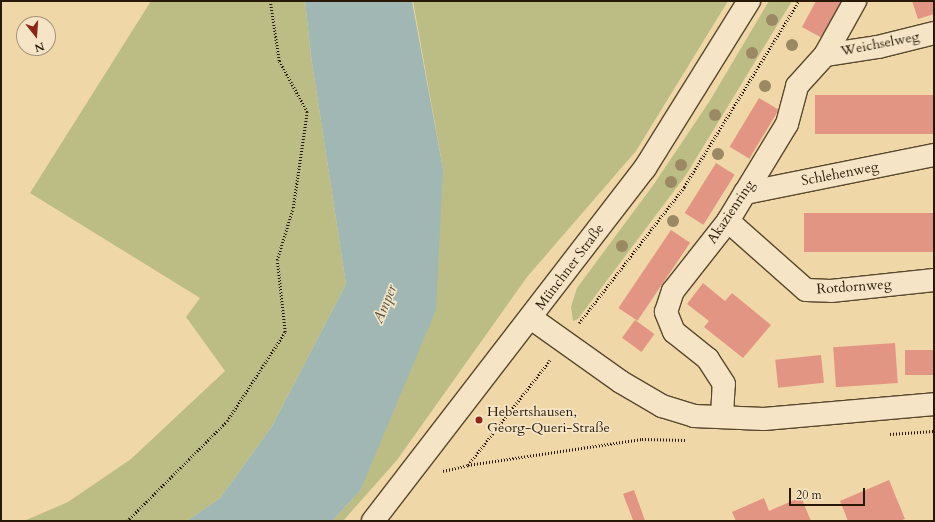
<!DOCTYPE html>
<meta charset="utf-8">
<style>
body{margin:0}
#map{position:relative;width:935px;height:522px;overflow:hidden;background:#f0d7a7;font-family:Cardo,serif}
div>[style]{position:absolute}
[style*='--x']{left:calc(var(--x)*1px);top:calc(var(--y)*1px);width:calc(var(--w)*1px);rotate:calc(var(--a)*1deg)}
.green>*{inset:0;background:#bcbd85}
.water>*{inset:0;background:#a0b7b4}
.building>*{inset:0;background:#e39583;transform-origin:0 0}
.path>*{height:2.5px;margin-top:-1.25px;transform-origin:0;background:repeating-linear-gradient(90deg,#271906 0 1px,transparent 0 3px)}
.roads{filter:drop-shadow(1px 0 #59482e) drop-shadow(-1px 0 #59482e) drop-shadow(0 1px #59482e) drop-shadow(0 -1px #59482e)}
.street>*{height:22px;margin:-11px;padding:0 11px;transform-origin:11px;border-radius:11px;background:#f5e5c6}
.secondary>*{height:22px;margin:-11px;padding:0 11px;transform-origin:11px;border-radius:11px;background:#f5e5c6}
.trees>*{width:12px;height:12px;margin:-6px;border-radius:50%;background:#9a8963}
.dots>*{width:11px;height:11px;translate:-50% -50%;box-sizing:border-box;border:2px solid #f5e5c6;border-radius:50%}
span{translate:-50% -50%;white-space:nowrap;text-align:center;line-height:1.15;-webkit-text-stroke:3.5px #f5e5c6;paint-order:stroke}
.street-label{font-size:14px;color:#271906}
.poi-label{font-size:14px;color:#271906}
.left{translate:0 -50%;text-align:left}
.water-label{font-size:15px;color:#515043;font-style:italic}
.frame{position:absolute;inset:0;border:2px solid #271906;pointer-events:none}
.north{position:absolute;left:16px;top:16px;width:40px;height:40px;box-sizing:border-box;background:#f5e5c6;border:1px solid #a39379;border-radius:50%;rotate:163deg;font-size:11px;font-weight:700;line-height:16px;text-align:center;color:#271906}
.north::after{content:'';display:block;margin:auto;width:14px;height:18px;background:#8f2418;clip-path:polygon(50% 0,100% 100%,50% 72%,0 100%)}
.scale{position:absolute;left:789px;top:488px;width:76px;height:18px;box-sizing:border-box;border:2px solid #271906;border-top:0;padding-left:5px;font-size:12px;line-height:14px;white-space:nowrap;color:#271906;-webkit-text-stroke:3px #f5e5c6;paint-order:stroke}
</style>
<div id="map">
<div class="green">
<i style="clip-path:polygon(151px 1px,305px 1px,311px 56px,346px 284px,272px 426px,220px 498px,187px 521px,24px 521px,68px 502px,131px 459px,225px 371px,186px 317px,200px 298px,30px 193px)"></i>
<i style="clip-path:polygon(413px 1px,728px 1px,636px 151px,527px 277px,397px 460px,343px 521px,332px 521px,360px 491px,443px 169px)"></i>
<i style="clip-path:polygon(769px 1px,792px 1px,686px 175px,578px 319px,573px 321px,571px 307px,577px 288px,654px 184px,709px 102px)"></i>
</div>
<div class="water">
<i style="clip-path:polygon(305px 1px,412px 1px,443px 169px,436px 310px,360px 491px,332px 521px,187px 521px,220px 498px,272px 426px,346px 284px,311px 56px)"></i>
</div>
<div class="building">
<i style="clip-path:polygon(816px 1px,843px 1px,822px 38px,802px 27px)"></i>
<i style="clip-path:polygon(912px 1px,934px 1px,934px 14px,918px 19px)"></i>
<i style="left:934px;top:95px;width:39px;height:119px;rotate:90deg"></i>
<i style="left:759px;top:98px;width:23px;height:57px;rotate:31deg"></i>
<i style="left:716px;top:163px;width:22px;height:59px;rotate:32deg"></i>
<i style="left:934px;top:213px;width:39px;height:130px;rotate:90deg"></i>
<i style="left:671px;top:230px;width:23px;height:94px;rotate:34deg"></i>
<i style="clip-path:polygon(703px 283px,725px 301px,732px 293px,771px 325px,743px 358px,704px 327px,709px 321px,687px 304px)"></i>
<i style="left:635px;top:320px;width:24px;height:22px;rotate:36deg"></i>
<i style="left:895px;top:343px;width:40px;height:62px;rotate:86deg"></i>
<i style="left:934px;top:350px;width:25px;height:29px;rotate:90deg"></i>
<i style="left:821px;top:355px;width:28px;height:46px;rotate:84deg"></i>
<i style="clip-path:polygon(889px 480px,905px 519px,899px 521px,848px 521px,840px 501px)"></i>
<i style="clip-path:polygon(634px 490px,643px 515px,645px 521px,630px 521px,633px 520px,623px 494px)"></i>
<i style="clip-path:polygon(801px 497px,811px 521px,736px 521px,732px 512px,764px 498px,769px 511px)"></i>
</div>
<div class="path">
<i style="--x:579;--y:323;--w:172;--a:-52.3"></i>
<i style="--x:684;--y:187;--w:219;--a:-58.3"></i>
<i style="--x:890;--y:434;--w:44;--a:-3.9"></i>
<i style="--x:468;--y:465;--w:176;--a:-8.5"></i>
<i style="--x:642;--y:439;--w:45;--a:1.3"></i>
<i style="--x:443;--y:471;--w:26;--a:-13"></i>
<i style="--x:468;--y:465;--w:133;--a:-52"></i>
<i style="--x:127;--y:521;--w:141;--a:-45"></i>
<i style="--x:227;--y:421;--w:106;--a:-56.9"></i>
<i style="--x:285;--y:332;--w:72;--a:-96.3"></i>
<i style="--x:277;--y:260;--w:54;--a:-72.9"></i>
<i style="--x:293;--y:208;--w:97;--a:-81.7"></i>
<i style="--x:307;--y:112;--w:58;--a:-118.8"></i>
<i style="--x:279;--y:61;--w:61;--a:-98.5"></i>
</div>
<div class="roads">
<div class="street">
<i style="--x:825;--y:55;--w:54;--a:-8.6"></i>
<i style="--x:878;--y:47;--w:58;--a:-14"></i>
<i style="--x:745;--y:193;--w:193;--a:-11.4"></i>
<i style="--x:728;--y:221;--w:104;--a:41.5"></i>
<i style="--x:806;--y:290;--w:25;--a:2"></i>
<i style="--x:831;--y:291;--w:104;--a:-6.1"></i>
<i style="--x:531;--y:318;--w:110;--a:35.4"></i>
<i style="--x:621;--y:382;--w:48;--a:30.3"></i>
<i style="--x:662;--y:406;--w:34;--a:17"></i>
<i style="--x:694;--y:416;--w:70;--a:2.5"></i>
<i style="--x:764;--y:419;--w:171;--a:-5"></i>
<i style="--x:722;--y:417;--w:33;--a:-87"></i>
<i style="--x:724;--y:384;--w:30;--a:-123"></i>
<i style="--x:708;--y:359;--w:43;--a:-141.5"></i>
<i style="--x:674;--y:332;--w:22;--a:-112"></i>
<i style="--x:666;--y:312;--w:22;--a:-72"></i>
<i style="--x:673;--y:291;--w:89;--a:-51.8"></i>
<i style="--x:728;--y:221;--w:33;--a:-59"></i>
<i style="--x:745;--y:193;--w:81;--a:-58.7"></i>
<i style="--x:787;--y:124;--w:39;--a:-75"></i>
<i style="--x:797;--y:86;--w:42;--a:-47.9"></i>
<i style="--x:825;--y:55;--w:62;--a:-60.9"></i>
</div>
<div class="secondary">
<i style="--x:373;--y:521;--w:446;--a:-52.4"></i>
<i style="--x:645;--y:168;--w:197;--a:-58.1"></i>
</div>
</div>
<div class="trees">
<i style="left:772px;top:20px"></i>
<i style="left:792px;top:45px"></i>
<i style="left:752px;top:53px"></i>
<i style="left:765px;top:86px"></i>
<i style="left:715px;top:115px"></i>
<i style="left:718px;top:154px"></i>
<i style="left:681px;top:165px"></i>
<i style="left:671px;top:182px"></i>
<i style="left:673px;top:221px"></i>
<i style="left:622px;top:246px"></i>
</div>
<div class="dots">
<i style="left:479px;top:420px;background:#8f2418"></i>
</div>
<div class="street-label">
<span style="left:880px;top:44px;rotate:-11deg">Weichselweg</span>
<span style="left:840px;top:174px;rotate:-11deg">Schlehenweg</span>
<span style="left:731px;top:212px;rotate:-56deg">Akazienring</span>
<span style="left:570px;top:267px;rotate:-53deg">Münchner Straße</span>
<span style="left:854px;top:287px;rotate:-4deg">Rotdornweg</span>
</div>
<div class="poi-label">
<span class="left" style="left:487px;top:420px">Hebertshausen,<br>Georg-Queri-Straße</span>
</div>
<div class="water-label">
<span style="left:385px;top:304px;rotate:-68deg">Amper</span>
</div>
<div class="frame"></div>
<div class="north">N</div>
<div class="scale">20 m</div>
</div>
